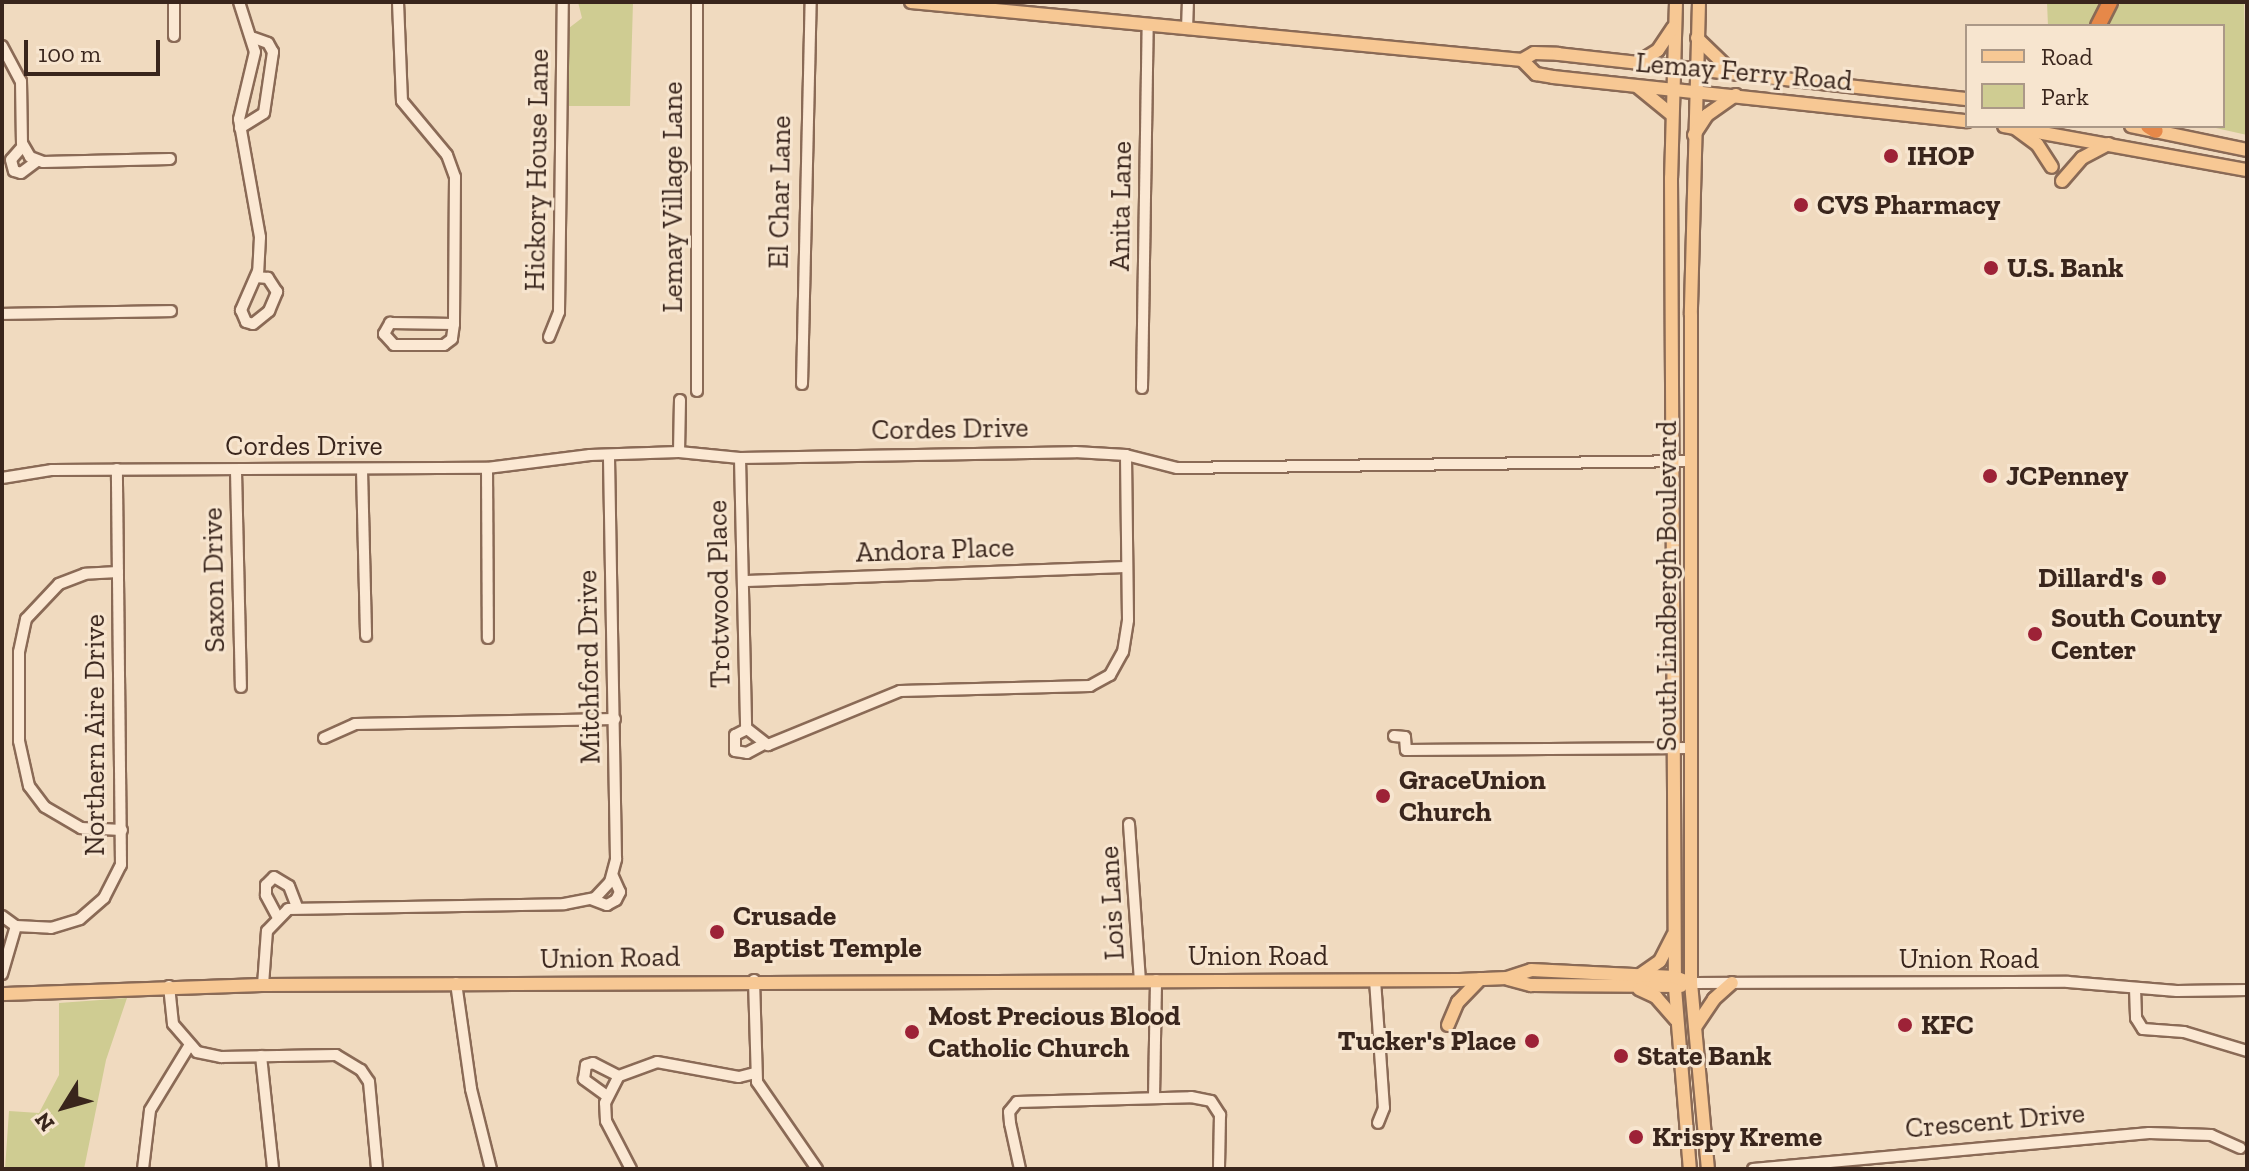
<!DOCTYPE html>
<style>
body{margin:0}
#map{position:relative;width:2249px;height:1171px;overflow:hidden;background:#f0dabf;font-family:"Zilla Slab",serif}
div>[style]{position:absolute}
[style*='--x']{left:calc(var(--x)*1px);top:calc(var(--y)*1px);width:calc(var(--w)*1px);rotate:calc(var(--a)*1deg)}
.green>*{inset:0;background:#cfcc92}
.roads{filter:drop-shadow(2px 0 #8a6a56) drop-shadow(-2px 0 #8a6a56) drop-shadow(0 2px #8a6a56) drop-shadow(0 -2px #8a6a56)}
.minor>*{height:10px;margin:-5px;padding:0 5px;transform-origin:5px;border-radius:5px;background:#fbe8d3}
.major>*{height:12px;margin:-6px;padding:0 6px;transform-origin:6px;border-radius:6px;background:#f7c894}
.highway>*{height:14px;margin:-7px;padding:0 7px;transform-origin:7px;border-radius:7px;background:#e68849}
.dots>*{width:22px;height:22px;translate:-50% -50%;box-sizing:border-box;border:4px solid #f7e5cf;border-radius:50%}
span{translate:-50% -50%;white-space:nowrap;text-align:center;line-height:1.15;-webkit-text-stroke:6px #f7e5cf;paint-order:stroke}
.street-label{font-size:28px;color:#39251c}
.poi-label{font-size:28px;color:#39251c;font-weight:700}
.left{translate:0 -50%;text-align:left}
.right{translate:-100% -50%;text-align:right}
.frame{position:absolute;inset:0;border:4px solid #39251c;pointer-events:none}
.legend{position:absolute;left:1965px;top:24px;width:260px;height:104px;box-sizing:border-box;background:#f7e5cf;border:2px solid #ab9887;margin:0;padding:10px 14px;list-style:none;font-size:24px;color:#39251c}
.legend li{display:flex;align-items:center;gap:16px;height:40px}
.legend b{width:40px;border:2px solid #ab9887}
.north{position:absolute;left:24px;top:1067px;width:80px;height:80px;-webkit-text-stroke:6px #f7e5cf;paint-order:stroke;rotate:233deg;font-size:22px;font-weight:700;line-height:32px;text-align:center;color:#39251c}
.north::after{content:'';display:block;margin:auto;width:28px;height:36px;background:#39251c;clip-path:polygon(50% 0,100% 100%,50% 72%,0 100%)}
.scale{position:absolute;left:24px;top:40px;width:136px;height:36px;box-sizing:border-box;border:4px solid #39251c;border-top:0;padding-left:10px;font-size:24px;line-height:28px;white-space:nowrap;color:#39251c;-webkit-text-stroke:6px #f7e5cf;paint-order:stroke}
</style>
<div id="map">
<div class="green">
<i style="clip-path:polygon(578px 2px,633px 2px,630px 106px,569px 106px,569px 28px,582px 18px)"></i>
<i style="clip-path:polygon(2047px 2px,2101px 2px,2091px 26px,2048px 26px)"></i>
<i style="clip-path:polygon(2121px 2px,2244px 2px,2247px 135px,2207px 126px,2223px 126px,2223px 26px,2107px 26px)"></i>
<i style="clip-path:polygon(127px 998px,106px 1060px,84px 1169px,5px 1169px,9px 1111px,39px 1113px,59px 1075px,59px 1003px)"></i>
</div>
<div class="roads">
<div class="minor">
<i style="--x:239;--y:2;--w:52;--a:72.3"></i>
<i style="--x:255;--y:52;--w:69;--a:103.4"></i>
<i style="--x:239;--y:119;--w:120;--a:79.9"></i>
<i style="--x:260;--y:237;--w:34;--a:93"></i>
<i style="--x:258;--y:271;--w:43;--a:113.6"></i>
<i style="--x:241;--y:310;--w:13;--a:67"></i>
<i style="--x:246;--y:322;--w:7;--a:16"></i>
<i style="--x:253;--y:324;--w:21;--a:-39"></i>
<i style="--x:269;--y:311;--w:21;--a:-67"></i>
<i style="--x:277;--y:292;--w:17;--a:-123"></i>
<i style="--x:268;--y:278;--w:12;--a:-175"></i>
<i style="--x:398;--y:2;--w:99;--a:87.7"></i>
<i style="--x:402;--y:101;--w:70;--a:50.2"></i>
<i style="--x:447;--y:155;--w:23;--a:70"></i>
<i style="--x:455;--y:177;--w:147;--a:90.4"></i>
<i style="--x:454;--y:324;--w:15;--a:98"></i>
<i style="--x:452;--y:339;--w:10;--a:143"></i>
<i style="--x:444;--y:345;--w:50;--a:180"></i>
<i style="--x:394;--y:345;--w:15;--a:-132"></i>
<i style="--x:384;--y:334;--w:13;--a:-61"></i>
<i style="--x:390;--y:323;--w:64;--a:0.9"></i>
<i style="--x:1187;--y:29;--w:27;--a:-88"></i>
<i style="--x:174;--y:36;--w:34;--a:-90"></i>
<i style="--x:2;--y:46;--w:40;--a:62"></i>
<i style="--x:21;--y:81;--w:62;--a:89.1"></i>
<i style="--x:22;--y:143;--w:16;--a:60"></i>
<i style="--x:30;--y:157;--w:14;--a:21"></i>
<i style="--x:43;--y:162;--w:127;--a:-1.4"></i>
<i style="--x:240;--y:128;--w:28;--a:-32"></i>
<i style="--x:264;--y:113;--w:62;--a:-81.6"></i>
<i style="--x:273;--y:52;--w:10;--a:-119"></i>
<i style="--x:268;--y:43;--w:15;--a:-160"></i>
<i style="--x:23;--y:146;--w:18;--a:131"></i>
<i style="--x:11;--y:160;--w:11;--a:75"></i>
<i style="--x:14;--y:171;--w:7;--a:16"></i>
<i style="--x:21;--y:173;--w:20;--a:-37"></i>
<i style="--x:2;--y:314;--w:169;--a:-1"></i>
<i style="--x:549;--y:337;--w:27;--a:-68"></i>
<i style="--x:559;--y:312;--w:310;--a:-89.3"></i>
<i style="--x:802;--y:384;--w:382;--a:-88.7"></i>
<i style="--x:1142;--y:388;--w:363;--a:-89.1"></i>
<i style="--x:697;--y:391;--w:389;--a:-90"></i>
<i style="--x:679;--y:452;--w:52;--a:-88.9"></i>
<i style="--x:740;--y:458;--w:270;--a:88.7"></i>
<i style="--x:746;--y:728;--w:28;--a:38"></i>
<i style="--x:768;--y:745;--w:143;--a:-22.2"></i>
<i style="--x:900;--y:691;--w:190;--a:-1.5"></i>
<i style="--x:1090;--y:686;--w:23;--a:-29"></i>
<i style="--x:1110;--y:675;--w:26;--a:-61"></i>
<i style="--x:1123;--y:652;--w:32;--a:-81"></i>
<i style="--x:1128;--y:620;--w:165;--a:-90.7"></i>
<i style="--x:487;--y:468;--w:170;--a:89.7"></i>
<i style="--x:362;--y:470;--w:166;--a:88.6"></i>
<i style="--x:236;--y:471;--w:216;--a:88.7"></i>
<i style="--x:2;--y:478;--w:51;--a:-9.1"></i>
<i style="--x:52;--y:470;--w:435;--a:-0.3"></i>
<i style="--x:487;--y:468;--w:104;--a:-7.2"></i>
<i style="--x:590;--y:455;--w:89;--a:-1.9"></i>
<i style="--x:679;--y:452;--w:61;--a:5.6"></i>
<i style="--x:740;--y:458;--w:335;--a:-1"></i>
<i style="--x:1075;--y:452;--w:51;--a:3.4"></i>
<i style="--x:1126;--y:455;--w:53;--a:14.3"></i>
<i style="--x:1177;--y:468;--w:513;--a:-0.78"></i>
<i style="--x:118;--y:572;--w:33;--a:177"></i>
<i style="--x:85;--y:574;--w:28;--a:159"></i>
<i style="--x:59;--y:584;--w:48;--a:133.3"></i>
<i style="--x:26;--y:619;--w:34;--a:102"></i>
<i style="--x:19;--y:652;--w:89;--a:90"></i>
<i style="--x:19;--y:741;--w:46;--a:77.5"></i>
<i style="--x:29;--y:786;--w:26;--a:53"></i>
<i style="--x:45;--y:807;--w:42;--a:30.3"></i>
<i style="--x:81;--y:828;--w:41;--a:2.8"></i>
<i style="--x:745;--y:581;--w:382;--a:-2.1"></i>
<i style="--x:747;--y:729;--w:13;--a:153"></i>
<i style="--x:735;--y:735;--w:16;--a:90"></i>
<i style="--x:735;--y:751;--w:12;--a:9"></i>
<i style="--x:747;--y:753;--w:19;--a:-28"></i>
<i style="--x:1394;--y:736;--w:11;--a:5"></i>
<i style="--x:1405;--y:737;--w:13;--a:86"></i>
<i style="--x:1406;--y:750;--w:285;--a:-0.4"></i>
<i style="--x:324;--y:738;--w:34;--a:-24"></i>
<i style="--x:355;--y:724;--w:260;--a:-1.1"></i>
<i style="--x:1129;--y:824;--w:156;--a:86"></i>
<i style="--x:591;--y:899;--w:17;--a:21"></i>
<i style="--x:607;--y:905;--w:10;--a:-29"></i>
<i style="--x:616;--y:900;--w:9;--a:-63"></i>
<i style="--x:620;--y:892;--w:17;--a:-114"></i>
<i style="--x:2;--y:916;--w:17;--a:36"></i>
<i style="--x:16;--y:926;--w:50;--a:106.3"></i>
<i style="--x:277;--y:916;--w:24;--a:-118"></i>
<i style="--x:266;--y:895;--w:10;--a:-90"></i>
<i style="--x:266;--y:885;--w:11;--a:-45"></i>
<i style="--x:274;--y:877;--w:17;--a:31"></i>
<i style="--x:289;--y:886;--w:22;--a:69"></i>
<i style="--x:16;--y:926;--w:35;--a:3"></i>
<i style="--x:51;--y:928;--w:30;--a:-17"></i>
<i style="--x:80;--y:919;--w:32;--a:-41"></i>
<i style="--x:104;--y:898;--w:37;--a:-63"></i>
<i style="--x:121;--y:865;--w:396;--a:-90.6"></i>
<i style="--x:754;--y:980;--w:102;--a:88.3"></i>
<i style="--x:757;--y:1082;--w:106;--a:55.4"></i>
<i style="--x:1375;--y:980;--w:128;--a:86"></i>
<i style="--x:1384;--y:1108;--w:16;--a:112"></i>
<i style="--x:456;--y:983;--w:107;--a:81.9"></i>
<i style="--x:471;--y:1089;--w:82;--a:76"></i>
<i style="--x:1691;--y:983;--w:377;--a:-0.2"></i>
<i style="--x:2068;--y:982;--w:109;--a:4.7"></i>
<i style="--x:2177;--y:991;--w:70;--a:-0.8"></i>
<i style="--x:263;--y:985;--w:54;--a:-85.8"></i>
<i style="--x:267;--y:931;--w:30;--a:-46"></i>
<i style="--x:288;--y:909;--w:276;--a:-1"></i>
<i style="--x:564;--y:904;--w:32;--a:-11"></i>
<i style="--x:595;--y:898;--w:22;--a:-47"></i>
<i style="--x:610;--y:882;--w:24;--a:-75"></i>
<i style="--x:616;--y:859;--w:403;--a:-91"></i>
<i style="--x:169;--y:986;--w:38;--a:84"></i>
<i style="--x:173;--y:1024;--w:37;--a:49"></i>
<i style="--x:197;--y:1052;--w:25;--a:12"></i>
<i style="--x:221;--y:1057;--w:115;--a:-1"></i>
<i style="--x:336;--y:1055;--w:29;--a:31"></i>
<i style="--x:361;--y:1070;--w:14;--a:56"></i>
<i style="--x:369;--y:1082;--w:87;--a:84.7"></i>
<i style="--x:2135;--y:988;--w:30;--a:88"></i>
<i style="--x:2136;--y:1018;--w:13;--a:58"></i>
<i style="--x:2143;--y:1029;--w:41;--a:4.2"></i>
<i style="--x:2184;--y:1032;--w:66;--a:16.8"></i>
<i style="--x:261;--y:1056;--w:114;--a:83.9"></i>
<i style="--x:607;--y:1096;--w:29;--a:-144"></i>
<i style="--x:584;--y:1079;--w:14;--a:-82"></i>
<i style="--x:586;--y:1065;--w:7;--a:-16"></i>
<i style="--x:593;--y:1063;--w:29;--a:27"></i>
<i style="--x:1154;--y:1097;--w:117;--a:-89"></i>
<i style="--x:143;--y:1169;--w:59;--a:-83.2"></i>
<i style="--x:150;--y:1110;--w:75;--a:-58.6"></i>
<i style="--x:631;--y:1169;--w:54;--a:-117.5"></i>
<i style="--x:606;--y:1121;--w:18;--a:-93"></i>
<i style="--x:605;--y:1103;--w:30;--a:-63"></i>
<i style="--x:619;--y:1076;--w:40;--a:-20.2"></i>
<i style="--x:657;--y:1062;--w:83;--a:10.4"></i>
<i style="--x:739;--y:1077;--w:16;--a:-14"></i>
<i style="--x:1020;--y:1169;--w:47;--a:-102.3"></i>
<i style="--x:1010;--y:1123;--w:11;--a:-95"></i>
<i style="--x:1009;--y:1112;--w:13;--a:-51"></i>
<i style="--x:1017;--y:1102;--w:174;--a:-1.6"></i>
<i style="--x:1191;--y:1097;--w:20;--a:11"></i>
<i style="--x:1211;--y:1101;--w:17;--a:57"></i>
<i style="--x:1220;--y:1115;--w:54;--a:91.1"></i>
<i style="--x:1753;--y:1169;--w:398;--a:-5.2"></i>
<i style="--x:2149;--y:1133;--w:62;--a:1.8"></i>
<i style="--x:2211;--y:1135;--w:32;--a:24"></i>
</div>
<div class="major">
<i style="--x:911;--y:2;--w:614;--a:5.42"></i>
<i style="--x:1522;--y:60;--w:14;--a:-30"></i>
<i style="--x:1534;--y:53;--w:24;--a:2"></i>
<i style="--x:1558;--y:54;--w:411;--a:6.3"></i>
<i style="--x:1676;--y:2;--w:176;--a:91.6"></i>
<i style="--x:1671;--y:178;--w:810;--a:89.72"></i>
<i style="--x:1675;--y:988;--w:182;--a:85.3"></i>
<i style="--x:1699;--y:2;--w:313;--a:91.5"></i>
<i style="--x:1691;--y:315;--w:668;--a:90"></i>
<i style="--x:1691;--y:983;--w:187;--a:84.8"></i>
<i style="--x:1697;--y:38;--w:45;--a:44.1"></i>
<i style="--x:1522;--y:60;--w:20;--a:45"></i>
<i style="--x:1536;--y:74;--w:17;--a:10"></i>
<i style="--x:1553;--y:77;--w:416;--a:6.1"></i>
<i style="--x:1639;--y:62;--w:22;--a:-32"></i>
<i style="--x:1658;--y:50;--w:27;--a:-56"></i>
<i style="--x:1638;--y:87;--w:44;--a:39.5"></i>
<i style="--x:2004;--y:126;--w:247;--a:10.3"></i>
<i style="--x:2131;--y:126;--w:118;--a:11.7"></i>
<i style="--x:2016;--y:129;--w:26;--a:36"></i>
<i style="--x:2037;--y:144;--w:27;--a:57"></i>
<i style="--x:1694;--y:135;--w:24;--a:-57"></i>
<i style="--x:1707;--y:115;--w:35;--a:-35"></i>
<i style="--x:2062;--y:181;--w:30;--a:-49"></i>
<i style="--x:2082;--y:158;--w:30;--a:-28"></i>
<i style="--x:1640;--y:975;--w:24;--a:-35"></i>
<i style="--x:1660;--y:961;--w:29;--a:-63"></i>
<i style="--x:1508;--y:979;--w:24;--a:15"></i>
<i style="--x:1531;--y:985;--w:150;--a:0.4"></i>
<i style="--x:1639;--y:989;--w:19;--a:25"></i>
<i style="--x:1656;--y:997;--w:30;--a:49"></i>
<i style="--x:2;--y:994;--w:261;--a:-2"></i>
<i style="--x:263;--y:985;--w:1197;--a:-0.24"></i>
<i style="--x:1460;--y:980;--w:47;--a:-2.4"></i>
<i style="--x:1507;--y:978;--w:25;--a:-18"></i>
<i style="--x:1531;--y:970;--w:144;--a:2.8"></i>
<i style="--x:1675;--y:977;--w:17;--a:21"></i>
<i style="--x:1448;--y:1025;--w:25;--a:-67"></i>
<i style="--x:1458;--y:1002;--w:32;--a:-46"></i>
<i style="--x:1696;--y:1026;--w:32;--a:-56"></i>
<i style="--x:1714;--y:999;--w:24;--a:-42"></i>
</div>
<div class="highway">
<i style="--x:2098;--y:26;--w:27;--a:-63"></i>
<i style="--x:2148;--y:126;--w:9;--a:32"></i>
</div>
</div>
<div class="dots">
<i style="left:1891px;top:156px;background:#9d2237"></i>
<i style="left:1801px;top:205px;background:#9d2237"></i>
<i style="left:1991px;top:268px;background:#9d2237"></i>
<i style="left:1990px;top:476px;background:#9d2237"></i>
<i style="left:2159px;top:578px;background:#9d2237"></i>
<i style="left:2035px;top:634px;background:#9d2237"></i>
<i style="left:1383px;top:796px;background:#9d2237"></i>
<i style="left:717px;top:932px;background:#9d2237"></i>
<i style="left:1905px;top:1025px;background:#9d2237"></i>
<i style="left:912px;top:1032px;background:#9d2237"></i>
<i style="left:1532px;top:1041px;background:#9d2237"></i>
<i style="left:1621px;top:1056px;background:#9d2237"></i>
<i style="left:1636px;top:1137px;background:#9d2237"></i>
</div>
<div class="street-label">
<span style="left:1744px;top:72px;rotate:5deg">Lemay Ferry Road</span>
<span style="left:537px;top:170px;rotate:-89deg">Hickory House Lane</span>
<span style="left:780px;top:192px;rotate:-89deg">El Char Lane</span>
<span style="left:673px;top:197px;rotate:-90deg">Lemay Village Lane</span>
<span style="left:1121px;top:206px;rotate:-89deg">Anita Lane</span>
<span style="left:950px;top:429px;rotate:-1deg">Cordes Drive</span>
<span style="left:304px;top:446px">Cordes Drive</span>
<span style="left:935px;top:550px;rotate:-2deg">Andora Place</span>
<span style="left:214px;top:580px;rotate:-91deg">Saxon Drive</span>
<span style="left:1667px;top:586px;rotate:-90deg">South Lindbergh Boulevard</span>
<span style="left:719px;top:594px;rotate:-91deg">Trotwood Place</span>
<span style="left:589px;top:667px;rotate:-91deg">Mitchford Drive</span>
<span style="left:95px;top:735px;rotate:-90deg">Northern Aire Drive</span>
<span style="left:1112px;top:903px;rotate:-93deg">Lois Lane</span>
<span style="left:1258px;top:956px">Union Road</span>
<span style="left:610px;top:958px;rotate:-1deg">Union Road</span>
<span style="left:1969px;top:959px">Union Road</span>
<span style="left:1995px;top:1121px;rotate:-5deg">Crescent Drive</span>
</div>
<div class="poi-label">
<span class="left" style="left:1907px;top:156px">IHOP</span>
<span class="left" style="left:1817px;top:205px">CVS Pharmacy</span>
<span class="left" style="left:2007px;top:268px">U.S. Bank</span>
<span class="left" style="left:2006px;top:476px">JCPenney</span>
<span class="right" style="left:2143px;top:578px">Dillard's</span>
<span class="left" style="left:2051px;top:634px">South County<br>Center</span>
<span class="left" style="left:1399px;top:796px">GraceUnion<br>Church</span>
<span class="left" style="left:733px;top:932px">Crusade<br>Baptist Temple</span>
<span class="left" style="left:928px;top:1032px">Most Precious Blood<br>Catholic Church</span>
<span class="left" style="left:1921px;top:1025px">KFC</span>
<span class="right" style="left:1516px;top:1041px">Tucker's Place</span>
<span class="left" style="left:1637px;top:1056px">State Bank</span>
<span class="left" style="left:1652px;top:1137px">Krispy Kreme</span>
</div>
<div class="frame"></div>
<ul class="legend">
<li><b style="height:10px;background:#f7c894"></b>Road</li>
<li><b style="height:22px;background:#cfcc92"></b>Park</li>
</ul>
<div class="north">N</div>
<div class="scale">100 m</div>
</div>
